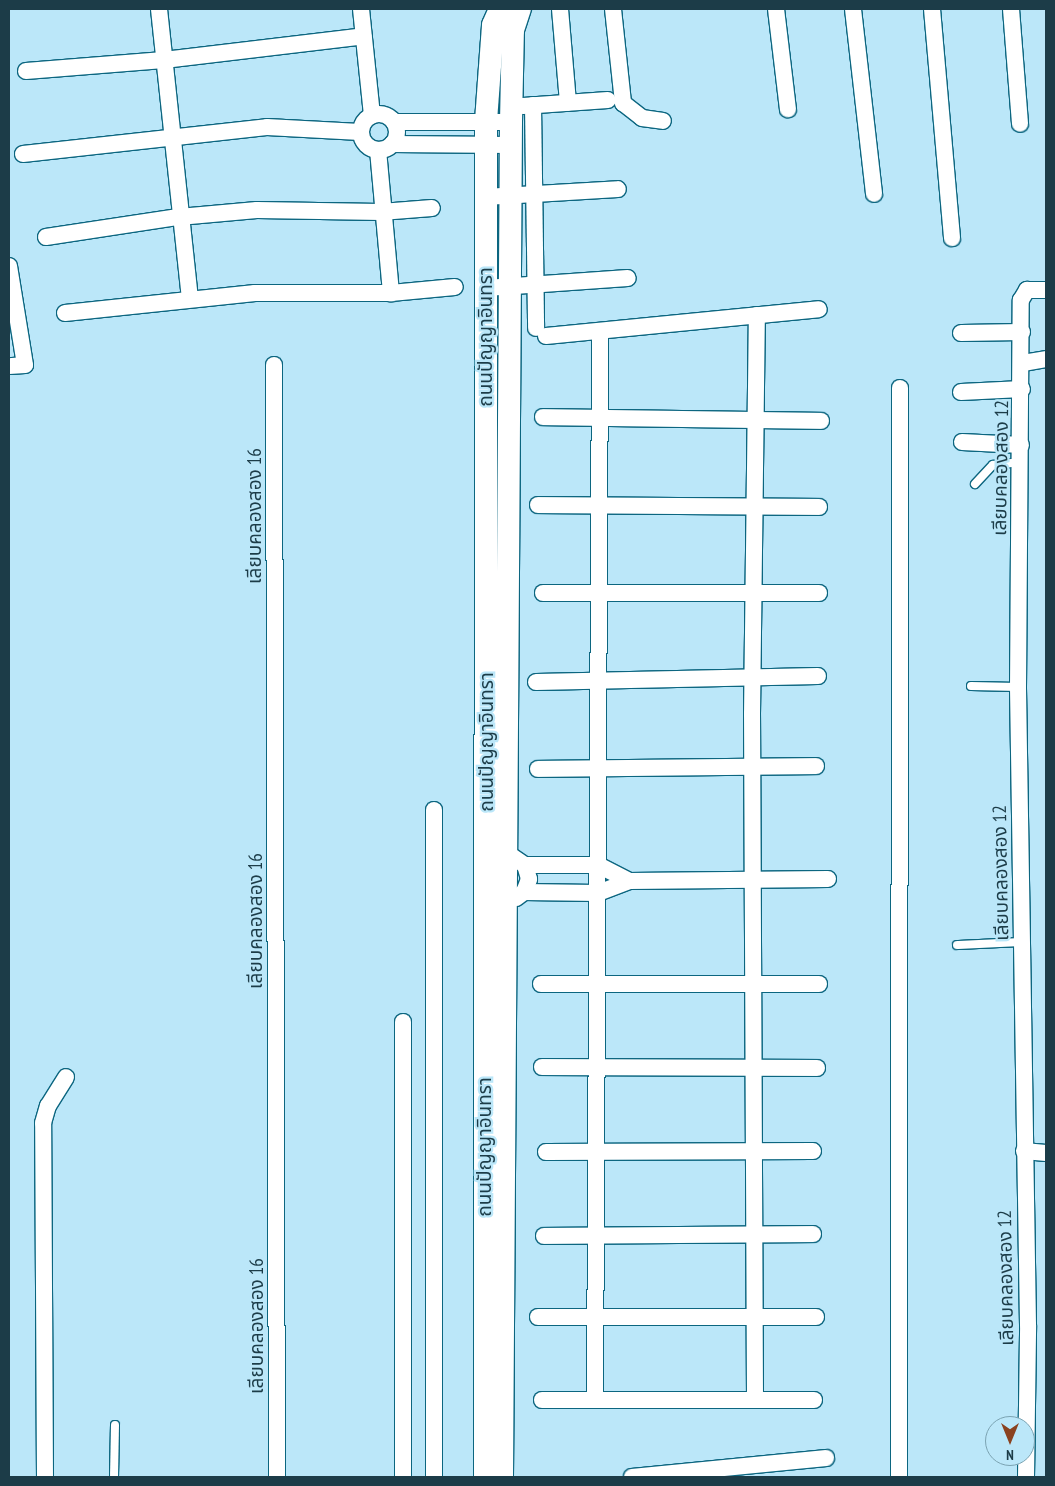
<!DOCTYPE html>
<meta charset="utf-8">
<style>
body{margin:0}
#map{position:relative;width:1055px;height:1486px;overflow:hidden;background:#bbe7f9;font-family:"PT Sans Narrow","Noto Sans Thai",sans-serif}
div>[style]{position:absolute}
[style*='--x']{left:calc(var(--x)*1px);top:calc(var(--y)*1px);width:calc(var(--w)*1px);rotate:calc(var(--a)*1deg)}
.roads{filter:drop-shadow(1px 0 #0c6680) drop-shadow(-1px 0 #0c6680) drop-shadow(0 1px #0c6680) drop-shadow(0 -1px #0c6680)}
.lane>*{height:8px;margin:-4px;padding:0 4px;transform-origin:4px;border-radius:4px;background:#fff}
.street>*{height:16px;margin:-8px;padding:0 8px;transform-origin:8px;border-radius:8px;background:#fff}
.street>.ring{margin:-8px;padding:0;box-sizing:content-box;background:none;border:16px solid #fff;border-radius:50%}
.secondary>*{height:22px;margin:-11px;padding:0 11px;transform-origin:11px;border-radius:11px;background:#fff}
span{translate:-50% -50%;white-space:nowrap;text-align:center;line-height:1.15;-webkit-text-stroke:4.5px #bbe7f9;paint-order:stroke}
.street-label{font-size:19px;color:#1c3c48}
.frame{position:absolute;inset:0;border:10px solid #1c3c48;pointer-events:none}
.north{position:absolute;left:985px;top:1416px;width:50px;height:50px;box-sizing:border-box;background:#bbe7f9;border:1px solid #7ba3b2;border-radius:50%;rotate:180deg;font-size:14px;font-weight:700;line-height:20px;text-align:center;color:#1c3c48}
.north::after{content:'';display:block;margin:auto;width:18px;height:22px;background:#8a4220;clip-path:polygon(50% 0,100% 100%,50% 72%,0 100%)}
</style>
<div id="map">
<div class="roads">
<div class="lane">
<i style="--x:975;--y:484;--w:26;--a:-47"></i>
<i style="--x:993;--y:465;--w:28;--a:-6"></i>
<i style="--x:971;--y:686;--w:47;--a:1.2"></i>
<i style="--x:957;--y:945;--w:65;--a:-2.6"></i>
<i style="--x:114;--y:1477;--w:52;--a:-88.9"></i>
</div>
<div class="street">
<i style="--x:159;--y:9;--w:291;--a:83.9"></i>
<i style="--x:361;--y:9;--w:107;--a:84.1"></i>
<i style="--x:560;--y:9;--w:94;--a:85.1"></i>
<i style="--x:613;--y:9;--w:95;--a:83.9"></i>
<i style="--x:623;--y:103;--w:24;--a:38"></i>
<i style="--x:642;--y:118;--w:21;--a:8"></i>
<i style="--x:776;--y:9;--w:101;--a:83.2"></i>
<i style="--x:853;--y:9;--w:186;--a:83.5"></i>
<i style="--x:932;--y:9;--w:230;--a:85"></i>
<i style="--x:1011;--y:9;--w:115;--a:85.5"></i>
<i style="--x:26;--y:71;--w:138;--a:-4.6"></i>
<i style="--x:164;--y:60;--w:201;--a:-6.8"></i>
<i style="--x:533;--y:105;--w:223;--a:89.2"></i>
<i style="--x:523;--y:106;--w:85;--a:-4"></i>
<i class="ring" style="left:361px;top:114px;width:20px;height:20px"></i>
<i style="--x:394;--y:122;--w:117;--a:0"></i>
<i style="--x:392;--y:144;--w:119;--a:0.5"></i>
<i style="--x:378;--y:150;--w:144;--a:84.8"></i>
<i style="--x:23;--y:154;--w:245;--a:-6.3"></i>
<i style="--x:267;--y:127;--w:93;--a:3.1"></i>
<i style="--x:485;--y:197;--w:133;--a:-3.4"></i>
<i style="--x:46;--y:237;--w:134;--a:-8.6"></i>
<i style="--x:179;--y:217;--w:78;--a:-5.1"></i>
<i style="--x:257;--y:210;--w:124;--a:0.9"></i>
<i style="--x:381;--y:212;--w:51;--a:-4.5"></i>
<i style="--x:9;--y:266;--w:100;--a:80.8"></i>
<i style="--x:25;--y:365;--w:16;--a:176"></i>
<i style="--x:486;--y:288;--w:142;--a:-4"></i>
<i style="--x:65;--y:313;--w:191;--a:-6"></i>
<i style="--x:255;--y:293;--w:136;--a:0"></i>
<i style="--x:391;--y:293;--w:64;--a:-5.4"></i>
<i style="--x:961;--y:333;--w:61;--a:-0.9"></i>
<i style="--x:546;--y:336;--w:274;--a:-5.6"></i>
<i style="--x:1023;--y:363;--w:23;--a:-10"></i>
<i style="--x:274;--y:365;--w:1112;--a:89.85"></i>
<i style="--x:961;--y:392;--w:61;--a:-2.8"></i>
<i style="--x:543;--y:417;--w:278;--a:0.8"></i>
<i style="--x:962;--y:442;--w:59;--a:2.9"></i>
<i style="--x:538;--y:505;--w:281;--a:0.4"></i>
<i style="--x:543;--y:593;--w:276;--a:0"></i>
<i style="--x:536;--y:682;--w:282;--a:-1.2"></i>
<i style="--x:538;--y:769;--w:278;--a:-0.6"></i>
<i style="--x:496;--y:852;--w:11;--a:5"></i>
<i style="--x:507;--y:853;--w:22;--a:34"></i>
<i style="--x:525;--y:865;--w:15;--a:74"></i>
<i style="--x:529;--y:879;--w:14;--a:111"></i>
<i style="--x:524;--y:892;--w:10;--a:143"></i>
<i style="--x:525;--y:865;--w:73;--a:0"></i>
<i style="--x:598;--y:865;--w:35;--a:27"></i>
<i style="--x:524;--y:892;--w:74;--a:0.8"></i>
<i style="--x:598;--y:893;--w:33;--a:-21"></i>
<i style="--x:629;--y:881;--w:199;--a:-0.6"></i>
<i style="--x:541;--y:984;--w:278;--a:0"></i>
<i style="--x:403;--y:1022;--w:455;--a:90"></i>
<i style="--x:542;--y:1067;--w:275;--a:0.2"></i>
<i style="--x:1024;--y:1151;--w:22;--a:5"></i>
<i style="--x:546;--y:1152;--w:267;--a:-0.2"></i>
<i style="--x:544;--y:1236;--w:269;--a:-0.4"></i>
<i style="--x:538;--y:1317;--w:278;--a:0"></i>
<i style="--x:755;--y:1398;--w:684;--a:-90.25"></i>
<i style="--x:752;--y:714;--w:399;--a:-89.3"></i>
<i style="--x:542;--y:1400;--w:272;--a:0"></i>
<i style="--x:595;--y:1400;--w:1068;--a:-89.73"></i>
<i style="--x:45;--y:1477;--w:354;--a:-90.3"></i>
<i style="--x:43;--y:1123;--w:18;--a:-74"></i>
<i style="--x:48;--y:1106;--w:34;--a:-58"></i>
<i style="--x:434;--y:1477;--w:667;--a:-90"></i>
<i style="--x:632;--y:1477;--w:195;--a:-5.6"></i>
<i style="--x:899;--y:1477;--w:1089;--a:-89.95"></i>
<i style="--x:1026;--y:1477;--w:152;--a:-89.2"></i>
<i style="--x:1028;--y:1325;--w:638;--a:-90.9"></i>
<i style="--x:1018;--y:687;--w:387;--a:-89.6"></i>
<i style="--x:1021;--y:300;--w:12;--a:-59"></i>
<i style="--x:1027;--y:290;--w:19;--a:0"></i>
</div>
<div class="secondary">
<i style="--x:485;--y:1477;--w:1356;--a:-89.96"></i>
<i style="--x:486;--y:121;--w:96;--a:-85.8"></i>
<i style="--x:493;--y:25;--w:17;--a:-66"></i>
<i style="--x:502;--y:1477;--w:1355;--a:-89.62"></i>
<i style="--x:511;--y:122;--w:92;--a:-88.8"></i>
<i style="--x:513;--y:30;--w:22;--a:-72"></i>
</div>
</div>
<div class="street-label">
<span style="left:486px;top:337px;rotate:-90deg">ถนนปัญญาอินทรา</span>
<span style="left:1001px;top:468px;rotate:-89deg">เลียบคลองสอง 12</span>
<span style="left:255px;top:516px;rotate:-90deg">เลียบคลองสอง 16</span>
<span style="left:487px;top:742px;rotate:-90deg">ถนนปัญญาอินทรา</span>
<span style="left:1001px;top:873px;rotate:-91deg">เลียบคลองสอง 12</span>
<span style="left:256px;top:921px;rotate:-90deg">เลียบคลองสอง 16</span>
<span style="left:485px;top:1147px;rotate:-90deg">ถนนปัญญาอินทรา</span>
<span style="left:1006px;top:1278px;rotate:-91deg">เลียบคลองสอง 12</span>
<span style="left:257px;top:1326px;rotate:-90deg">เลียบคลองสอง 16</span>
</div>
<div class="frame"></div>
<div class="north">N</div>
</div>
